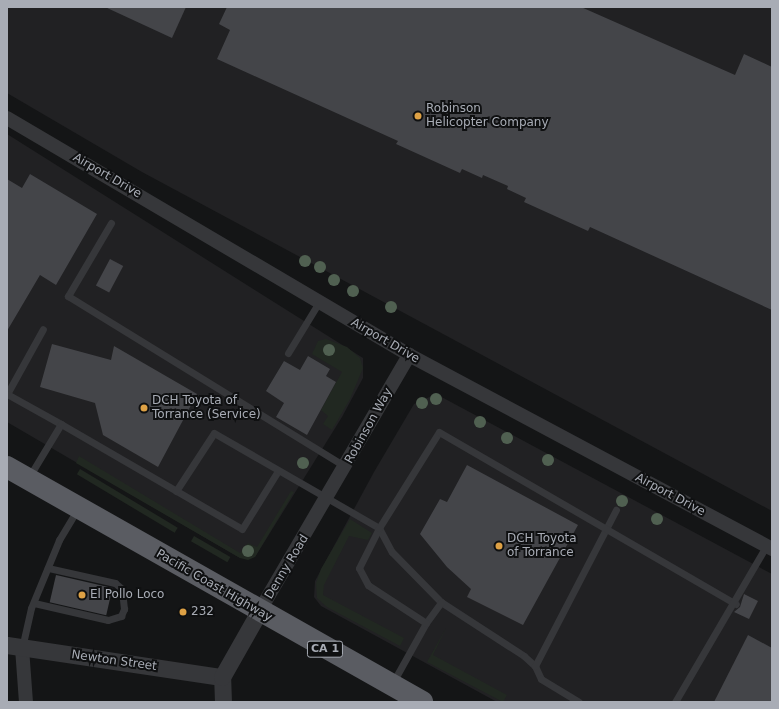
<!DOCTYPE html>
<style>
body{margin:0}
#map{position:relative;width:779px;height:709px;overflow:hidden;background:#141516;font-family:"DejaVu Sans",sans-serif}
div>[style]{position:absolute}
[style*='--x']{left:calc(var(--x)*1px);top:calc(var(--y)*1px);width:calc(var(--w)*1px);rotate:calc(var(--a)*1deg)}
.built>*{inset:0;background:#212123}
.green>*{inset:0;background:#212821;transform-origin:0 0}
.building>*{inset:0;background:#444549;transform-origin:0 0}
.service>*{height:7px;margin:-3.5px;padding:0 3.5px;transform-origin:3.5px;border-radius:3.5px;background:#36373a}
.minor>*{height:14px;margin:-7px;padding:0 7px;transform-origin:7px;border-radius:7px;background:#36373a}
.tertiary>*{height:17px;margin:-8.5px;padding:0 8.5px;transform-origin:8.5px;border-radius:8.5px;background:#36373a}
.trunk>*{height:22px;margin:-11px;padding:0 11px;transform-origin:11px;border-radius:11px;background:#5a5c62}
.trees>*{width:12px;height:12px;margin:-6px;border-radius:50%;background:#506051}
.dots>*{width:11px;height:11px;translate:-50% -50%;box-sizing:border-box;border:2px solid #0f1011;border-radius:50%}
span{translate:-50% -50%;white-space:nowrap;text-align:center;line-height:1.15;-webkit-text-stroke:4px #0f1011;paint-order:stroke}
.shield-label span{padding:1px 3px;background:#0f1011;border:1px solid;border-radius:3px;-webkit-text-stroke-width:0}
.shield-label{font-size:11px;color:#a8acb5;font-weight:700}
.poi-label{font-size:12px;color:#a8acb5}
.left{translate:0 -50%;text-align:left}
.street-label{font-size:12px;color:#a8acb5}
.frame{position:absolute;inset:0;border:8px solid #a8acb5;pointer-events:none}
</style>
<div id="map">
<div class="built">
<i style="clip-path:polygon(7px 7px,772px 7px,772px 511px,142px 172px,7px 93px)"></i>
<i style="clip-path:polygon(7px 134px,363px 358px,363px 378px,342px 417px,255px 557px,240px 558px,7px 422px)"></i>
<i style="clip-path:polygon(436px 394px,772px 574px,772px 702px,497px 702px,321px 606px,314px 597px,315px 581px,374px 472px,414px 404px)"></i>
</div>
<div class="green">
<i style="clip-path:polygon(326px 339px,347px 347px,360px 358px,363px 368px,350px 399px,332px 430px,323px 424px,328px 416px,321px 410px,342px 372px,312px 354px,318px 341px)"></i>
<i style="clip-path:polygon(79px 456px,240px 553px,248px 543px,257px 547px,291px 491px,294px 492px,255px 557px,248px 560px,240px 558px,76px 463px)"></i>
<i style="left:80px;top:469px;width:114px;height:6px;rotate:31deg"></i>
<i style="clip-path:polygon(350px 519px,372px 533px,368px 540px,349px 536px,324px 585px,323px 595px,404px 638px,400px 646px,327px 607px,317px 598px,316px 583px,321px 569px)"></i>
<i style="left:194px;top:536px;width:42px;height:6px;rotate:30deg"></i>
<i style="clip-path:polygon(446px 628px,433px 655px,507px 695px,503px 702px,427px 662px)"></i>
</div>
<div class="building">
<i style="clip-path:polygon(105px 7px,186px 7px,172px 38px)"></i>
<i style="clip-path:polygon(227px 7px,581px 7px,735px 75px,744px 54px,772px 67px,772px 310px,590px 227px,588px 231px,524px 202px,526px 198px,507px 189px,508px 186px,483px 175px,482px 178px,462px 169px,460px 173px,396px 144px,398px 141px,217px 59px,230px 30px,219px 24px)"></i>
<i style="clip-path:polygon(30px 174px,97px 214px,56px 285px,40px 275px,7px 331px,7px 179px,22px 188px)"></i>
<i style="left:110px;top:259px;width:15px;height:30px;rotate:28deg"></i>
<i style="clip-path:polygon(52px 344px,111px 360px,114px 346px,197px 394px,158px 467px,103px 435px,95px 403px,40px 387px)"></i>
<i style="clip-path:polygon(308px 356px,330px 369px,326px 376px,336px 382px,307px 435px,276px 417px,284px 403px,266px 391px,284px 361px,300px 370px)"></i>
<i style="clip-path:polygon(467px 465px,578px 525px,523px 625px,467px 597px,471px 589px,447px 567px,420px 534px,440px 499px,447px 502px)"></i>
<i style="left:56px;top:575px;width:58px;height:28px;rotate:13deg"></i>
<i style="clip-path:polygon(744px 594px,758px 601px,749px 619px,734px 612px,740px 607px)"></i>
<i style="clip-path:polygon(748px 635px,772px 648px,772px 702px,714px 702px)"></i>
</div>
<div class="service">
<i style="--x:111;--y:223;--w:85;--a:120.5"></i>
<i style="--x:68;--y:296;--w:326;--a:31.6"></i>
<i style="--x:288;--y:353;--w:60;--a:-58.7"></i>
<i style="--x:7;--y:394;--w:74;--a:-61"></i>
<i style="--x:7;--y:394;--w:62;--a:29.1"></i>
<i style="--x:29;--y:477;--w:62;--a:-58.9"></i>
<i style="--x:61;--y:424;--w:209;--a:30.1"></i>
<i style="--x:242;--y:529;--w:68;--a:-58.2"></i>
<i style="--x:176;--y:491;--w:69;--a:-56.8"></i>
<i style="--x:214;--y:433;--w:190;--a:29.9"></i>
<i style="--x:379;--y:528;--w:27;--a:62"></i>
<i style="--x:392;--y:552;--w:70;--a:45.6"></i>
<i style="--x:441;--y:602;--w:99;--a:33"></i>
<i style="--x:524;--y:656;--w:15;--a:42"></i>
<i style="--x:535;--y:666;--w:14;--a:65"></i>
<i style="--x:541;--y:679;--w:44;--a:31.2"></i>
<i style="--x:34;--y:603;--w:76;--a:12.9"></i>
<i style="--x:108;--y:620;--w:14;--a:-17"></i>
<i style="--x:121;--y:616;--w:8;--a:-67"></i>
<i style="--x:124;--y:609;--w:20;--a:-96"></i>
<i style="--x:122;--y:589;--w:9;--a:-139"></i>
<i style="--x:115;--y:583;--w:69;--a:-167.4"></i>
<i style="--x:426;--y:623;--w:26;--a:-54"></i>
<i style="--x:22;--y:648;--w:41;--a:-77.3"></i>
<i style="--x:31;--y:608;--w:74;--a:-67.6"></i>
<i style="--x:59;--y:540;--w:35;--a:-59"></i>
<i style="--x:535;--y:666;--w:176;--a:-62.6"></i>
<i style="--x:392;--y:684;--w:70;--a:-60.9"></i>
<i style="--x:426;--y:623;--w:69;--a:-146.8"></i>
<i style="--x:368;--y:585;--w:19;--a:-118"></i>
<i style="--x:359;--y:568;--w:45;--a:-63.4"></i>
<i style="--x:379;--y:528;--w:113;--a:-58"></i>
<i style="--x:439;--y:432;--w:343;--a:30.1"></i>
<i style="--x:675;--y:702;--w:181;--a:-59.7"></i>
</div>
<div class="minor">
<i style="--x:7;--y:118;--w:467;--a:30.5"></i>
<i style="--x:409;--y:355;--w:412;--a:28.1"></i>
<i style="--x:259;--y:612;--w:298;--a:-59.7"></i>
<i style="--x:22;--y:648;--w:54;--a:85.8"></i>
</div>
<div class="tertiary">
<i style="--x:7;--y:645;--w:217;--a:8.5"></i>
<i style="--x:223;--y:702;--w:25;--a:-92"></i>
<i style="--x:222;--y:677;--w:75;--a:-60.4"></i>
</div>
<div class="trunk">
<i style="--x:7;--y:467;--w:477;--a:29.5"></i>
</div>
<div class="trees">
<i style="left:305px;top:261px"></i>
<i style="left:320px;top:267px"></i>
<i style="left:334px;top:280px"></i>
<i style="left:353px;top:291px"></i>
<i style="left:391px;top:307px"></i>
<i style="left:329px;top:350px"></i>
<i style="left:436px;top:399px"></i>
<i style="left:422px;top:403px"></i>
<i style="left:480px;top:422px"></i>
<i style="left:507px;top:438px"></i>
<i style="left:548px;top:460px"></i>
<i style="left:303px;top:463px"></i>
<i style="left:622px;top:501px"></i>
<i style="left:657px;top:519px"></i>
<i style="left:248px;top:551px"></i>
</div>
<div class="dots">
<i style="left:418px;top:116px;background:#dea145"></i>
<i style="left:144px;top:408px;background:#dea145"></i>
<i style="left:499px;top:546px;background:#dea145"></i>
<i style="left:82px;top:595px;background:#dea145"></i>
<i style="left:183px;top:612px;background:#dea145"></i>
</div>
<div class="shield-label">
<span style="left:325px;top:649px">CA 1</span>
</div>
<div class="poi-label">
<span class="left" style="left:426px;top:116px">Robinson<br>Helicopter Company</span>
<span class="left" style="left:152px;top:408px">DCH Toyota of<br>Torrance (Service)</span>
<span class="left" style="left:507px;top:546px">DCH Toyota<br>of Torrance</span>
<span class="left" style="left:90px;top:595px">El Pollo Loco</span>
<span class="left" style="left:191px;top:612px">232</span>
</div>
<div class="street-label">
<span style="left:107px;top:176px;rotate:30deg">Airport Drive</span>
<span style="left:385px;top:341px;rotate:30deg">Airport Drive</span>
<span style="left:369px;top:426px;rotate:-61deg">Robinson Way</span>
<span style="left:670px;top:495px;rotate:28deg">Airport Drive</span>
<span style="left:287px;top:567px;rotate:-59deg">Denny Road</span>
<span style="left:214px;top:586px;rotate:30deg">Pacific Coast Highway</span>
<span style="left:114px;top:661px;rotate:8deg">Newton Street</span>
</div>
<div class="frame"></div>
</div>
